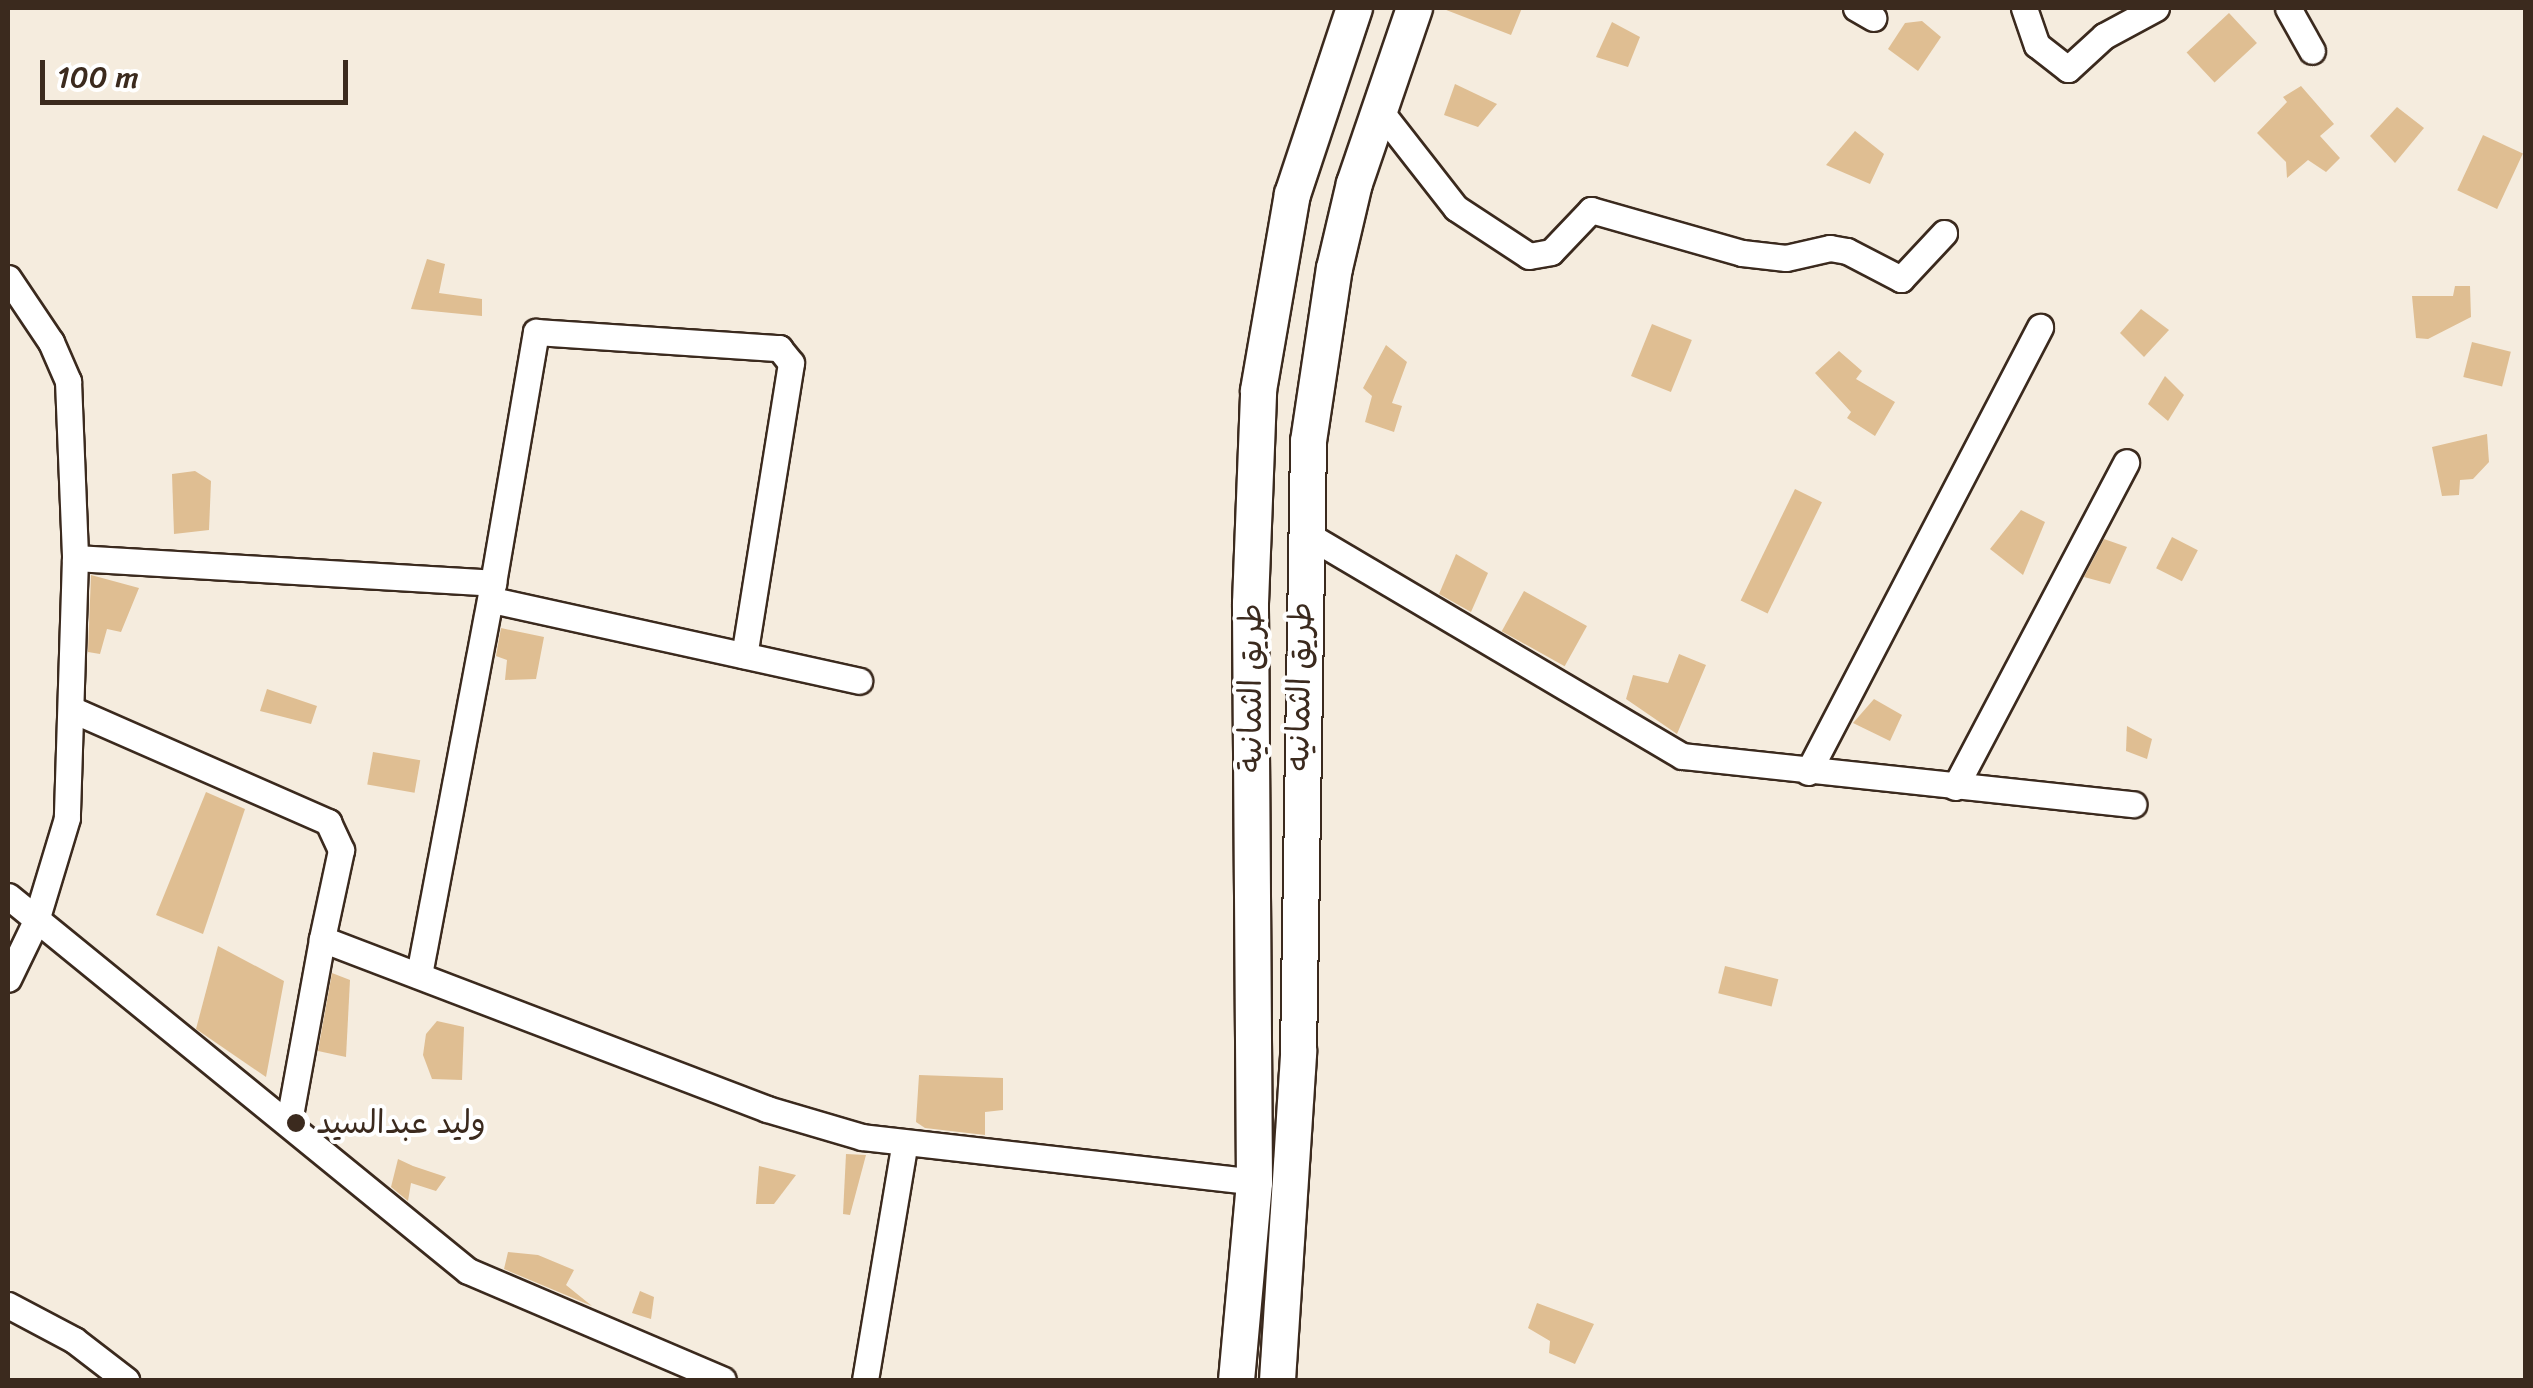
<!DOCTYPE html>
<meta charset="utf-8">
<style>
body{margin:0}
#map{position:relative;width:2533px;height:1388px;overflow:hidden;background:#f5ecde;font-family:Sriracha,"Playpen Sans Arabic",sans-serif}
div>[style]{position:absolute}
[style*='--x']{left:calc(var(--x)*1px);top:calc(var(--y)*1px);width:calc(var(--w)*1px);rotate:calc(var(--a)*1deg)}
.building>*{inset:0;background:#dfbe92;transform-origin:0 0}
.roads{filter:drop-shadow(2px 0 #3b2a1e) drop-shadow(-2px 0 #3b2a1e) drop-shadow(0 2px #3b2a1e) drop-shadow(0 -2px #3b2a1e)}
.street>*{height:25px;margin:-12.5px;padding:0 12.5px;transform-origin:12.5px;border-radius:12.5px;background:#fff}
.secondary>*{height:35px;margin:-17.5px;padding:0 17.5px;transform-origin:17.5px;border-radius:17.5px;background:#fff}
.dots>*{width:28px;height:28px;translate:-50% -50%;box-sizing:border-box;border:5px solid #fff;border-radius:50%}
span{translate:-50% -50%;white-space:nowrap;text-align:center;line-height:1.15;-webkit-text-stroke:8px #fff;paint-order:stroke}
.street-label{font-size:32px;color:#3b2a1e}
.poi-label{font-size:32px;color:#3b2a1e}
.left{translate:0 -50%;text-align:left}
.frame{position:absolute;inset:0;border:10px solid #3b2a1e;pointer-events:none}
.scale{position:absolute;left:40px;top:60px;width:308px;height:45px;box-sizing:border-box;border:5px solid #3b2a1e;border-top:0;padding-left:12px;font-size:30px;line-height:35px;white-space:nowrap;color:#3b2a1e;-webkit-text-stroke:8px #fff;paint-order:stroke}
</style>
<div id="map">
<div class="building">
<i style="clip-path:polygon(1441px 8px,1522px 8px,1511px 35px)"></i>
<i style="left:2229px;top:13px;width:41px;height:58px;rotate:47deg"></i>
<i style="clip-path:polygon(1922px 21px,1941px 37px,1918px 71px,1888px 49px,1905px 23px)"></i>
<i style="clip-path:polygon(1612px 22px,1640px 37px,1628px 67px,1596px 57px)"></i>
<i style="clip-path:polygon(1455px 84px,1497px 104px,1478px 127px,1444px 115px)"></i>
<i style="clip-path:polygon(2301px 86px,2334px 124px,2320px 136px,2340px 158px,2326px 172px,2308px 160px,2287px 178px,2286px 162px,2257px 133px,2287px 102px,2283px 97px)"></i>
<i style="clip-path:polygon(2397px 107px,2424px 128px,2395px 163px,2370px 136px)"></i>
<i style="clip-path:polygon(1855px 131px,1884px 154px,1870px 184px,1826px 165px)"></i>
<i style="left:2483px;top:135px;width:44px;height:61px;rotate:25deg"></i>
<i style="clip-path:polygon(427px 259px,445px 264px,439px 293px,482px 299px,482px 316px,411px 309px)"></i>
<i style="clip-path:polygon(2455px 286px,2470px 286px,2471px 317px,2428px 339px,2416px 338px,2412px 296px,2453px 296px)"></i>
<i style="clip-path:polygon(2141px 309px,2169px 330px,2144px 357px,2120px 333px)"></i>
<i style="left:1652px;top:324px;width:43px;height:56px;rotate:22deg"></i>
<i style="left:2472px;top:342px;width:40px;height:36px;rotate:14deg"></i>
<i style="clip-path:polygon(1386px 345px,1407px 362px,1392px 403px,1402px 406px,1394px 432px,1365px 422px,1372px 396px,1363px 388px)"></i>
<i style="clip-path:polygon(1839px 351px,1862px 371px,1856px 379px,1895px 402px,1875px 436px,1847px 418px,1851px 412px,1815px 373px)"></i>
<i style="clip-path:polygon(2165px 376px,2184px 395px,2168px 421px,2148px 404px)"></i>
<i style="clip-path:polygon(2487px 434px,2489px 462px,2473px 479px,2460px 480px,2459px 495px,2442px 496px,2432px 447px)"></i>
<i style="clip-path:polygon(195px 471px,211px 481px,209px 530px,174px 534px,172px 474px)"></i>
<i style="left:1795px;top:489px;width:30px;height:124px;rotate:26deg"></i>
<i style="clip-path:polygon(2021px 510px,2045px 522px,2023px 575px,1990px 549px)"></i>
<i style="left:2172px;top:537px;width:29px;height:35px;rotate:27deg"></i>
<i style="clip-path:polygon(2104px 539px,2127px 547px,2110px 584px,2084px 577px)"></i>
<i style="clip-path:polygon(1456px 554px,1488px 573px,1471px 612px,1439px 594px)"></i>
<i style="clip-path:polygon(91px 575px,139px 588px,121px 632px,107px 629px,100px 654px,88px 652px)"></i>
<i style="left:1524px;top:591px;width:72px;height:46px;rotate:29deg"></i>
<i style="clip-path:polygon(501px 628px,544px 637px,536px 679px,505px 680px,507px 660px,496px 656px)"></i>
<i style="clip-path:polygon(1679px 654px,1706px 665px,1677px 734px,1626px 699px,1633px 675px,1668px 683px)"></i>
<i style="clip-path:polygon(267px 689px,317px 706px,311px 724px,260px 711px)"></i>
<i style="clip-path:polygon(1874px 699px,1902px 715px,1890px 741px,1853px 723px)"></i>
<i style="clip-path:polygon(2127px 726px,2152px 739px,2147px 759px,2126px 751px)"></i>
<i style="left:373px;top:752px;width:48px;height:33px;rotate:10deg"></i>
<i style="clip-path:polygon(206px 792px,245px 809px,203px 934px,156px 915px)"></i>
<i style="clip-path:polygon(218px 946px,284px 981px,266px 1077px,196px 1029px)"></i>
<i style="left:1725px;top:966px;width:55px;height:28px;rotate:14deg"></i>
<i style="clip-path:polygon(332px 973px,350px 980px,346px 1057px,318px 1051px)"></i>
<i style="clip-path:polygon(437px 1021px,464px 1027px,462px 1080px,432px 1079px,423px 1055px,426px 1034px)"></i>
<i style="clip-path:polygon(919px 1075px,1003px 1078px,1003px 1110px,985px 1112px,985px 1135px,925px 1128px,916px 1122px)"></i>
<i style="clip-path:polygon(846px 1154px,866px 1155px,850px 1215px,843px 1214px)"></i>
<i style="clip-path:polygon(398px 1159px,413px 1166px,446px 1177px,436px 1191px,411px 1183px,408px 1201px,391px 1187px)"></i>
<i style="clip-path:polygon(759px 1166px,796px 1175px,774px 1204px,756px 1204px)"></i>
<i style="clip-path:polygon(508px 1252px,538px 1255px,574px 1270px,566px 1285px,592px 1306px,504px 1269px)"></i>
<i style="clip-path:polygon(640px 1291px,654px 1297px,651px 1319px,632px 1313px)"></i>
<i style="clip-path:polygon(1537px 1303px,1594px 1324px,1575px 1364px,1549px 1353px,1550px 1341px,1528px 1328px)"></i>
</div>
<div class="roads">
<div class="street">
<i style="--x:1856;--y:8;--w:20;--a:30"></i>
<i style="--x:2024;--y:8;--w:39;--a:71"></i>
<i style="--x:2037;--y:45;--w:39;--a:38"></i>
<i style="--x:2068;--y:69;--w:49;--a:-42.5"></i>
<i style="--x:2104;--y:36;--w:59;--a:-28.3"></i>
<i style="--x:2288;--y:8;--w:49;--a:60.8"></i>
<i style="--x:1377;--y:107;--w:128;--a:52"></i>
<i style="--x:1456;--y:208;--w:87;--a:33.3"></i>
<i style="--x:1529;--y:256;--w:22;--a:-10"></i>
<i style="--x:1551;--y:252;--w:58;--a:-46.4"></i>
<i style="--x:1591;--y:210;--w:157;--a:15.9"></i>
<i style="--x:1742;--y:253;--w:44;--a:6.5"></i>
<i style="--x:1786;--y:258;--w:45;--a:-12.8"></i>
<i style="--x:1830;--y:248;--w:17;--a:10"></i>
<i style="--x:1847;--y:251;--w:61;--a:27.4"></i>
<i style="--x:1901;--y:279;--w:63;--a:-46.9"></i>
<i style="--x:8;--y:278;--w:77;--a:56.1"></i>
<i style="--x:51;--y:342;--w:43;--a:66.4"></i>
<i style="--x:68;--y:381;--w:177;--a:87.7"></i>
<i style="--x:75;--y:558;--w:260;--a:91.8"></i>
<i style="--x:67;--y:818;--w:108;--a:106.8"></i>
<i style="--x:36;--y:921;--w:64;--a:115.8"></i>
<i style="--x:1303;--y:532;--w:440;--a:30.6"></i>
<i style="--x:1682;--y:756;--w:454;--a:6.1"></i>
<i style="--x:75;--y:558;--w:419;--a:3.4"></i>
<i style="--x:493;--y:583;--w:399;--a:100.7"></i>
<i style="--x:493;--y:583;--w:255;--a:-80.3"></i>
<i style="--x:536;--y:332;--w:244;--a:3.8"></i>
<i style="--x:779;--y:348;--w:19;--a:51"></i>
<i style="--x:791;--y:363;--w:296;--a:99.1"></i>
<i style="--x:492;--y:600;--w:376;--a:12.4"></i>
<i style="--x:73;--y:710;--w:279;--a:23.7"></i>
<i style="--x:328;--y:822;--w:31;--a:65"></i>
<i style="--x:341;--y:850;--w:91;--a:102.1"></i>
<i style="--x:1808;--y:772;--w:502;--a:-62.46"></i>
<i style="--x:1955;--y:787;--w:367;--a:-62.2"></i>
<i style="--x:8;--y:896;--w:593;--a:39.19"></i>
<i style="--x:468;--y:1271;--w:277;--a:23.1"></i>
<i style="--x:289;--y:1121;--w:185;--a:-79.7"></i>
<i style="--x:322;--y:939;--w:476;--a:20.9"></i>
<i style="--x:767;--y:1109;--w:99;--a:16.4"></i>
<i style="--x:862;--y:1137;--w:395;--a:6.5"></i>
<i style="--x:8;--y:1305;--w:75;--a:27.9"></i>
<i style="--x:74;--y:1340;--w:66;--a:37.6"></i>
<i style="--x:865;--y:1380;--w:236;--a:-80.5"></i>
</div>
<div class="secondary">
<i style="--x:1236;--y:1380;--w:199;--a:-84.8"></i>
<i style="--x:1254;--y:1182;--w:579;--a:-90.4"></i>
<i style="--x:1250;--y:603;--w:213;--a:-87.8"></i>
<i style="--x:1258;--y:390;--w:199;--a:-80.2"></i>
<i style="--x:1292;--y:194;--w:196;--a:-71.6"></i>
<i style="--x:1277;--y:1380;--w:329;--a:-86.3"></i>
<i style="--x:1298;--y:1052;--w:611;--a:-89.06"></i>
<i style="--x:1308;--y:441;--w:175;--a:-81.5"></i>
<i style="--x:1334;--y:268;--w:87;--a:-76.8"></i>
<i style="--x:1354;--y:183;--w:185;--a:-71.1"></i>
</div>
</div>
<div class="dots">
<i style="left:296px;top:1123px;background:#3b2a1e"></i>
</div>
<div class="street-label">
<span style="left:1300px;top:687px;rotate:-89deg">طريق الثمانيه</span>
<span style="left:1251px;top:688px;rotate:-90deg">طريق الثمانية</span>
</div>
<div class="poi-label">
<span class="left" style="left:316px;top:1123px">وليد عبدالسيد</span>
</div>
<div class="frame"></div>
<div class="scale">100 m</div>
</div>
